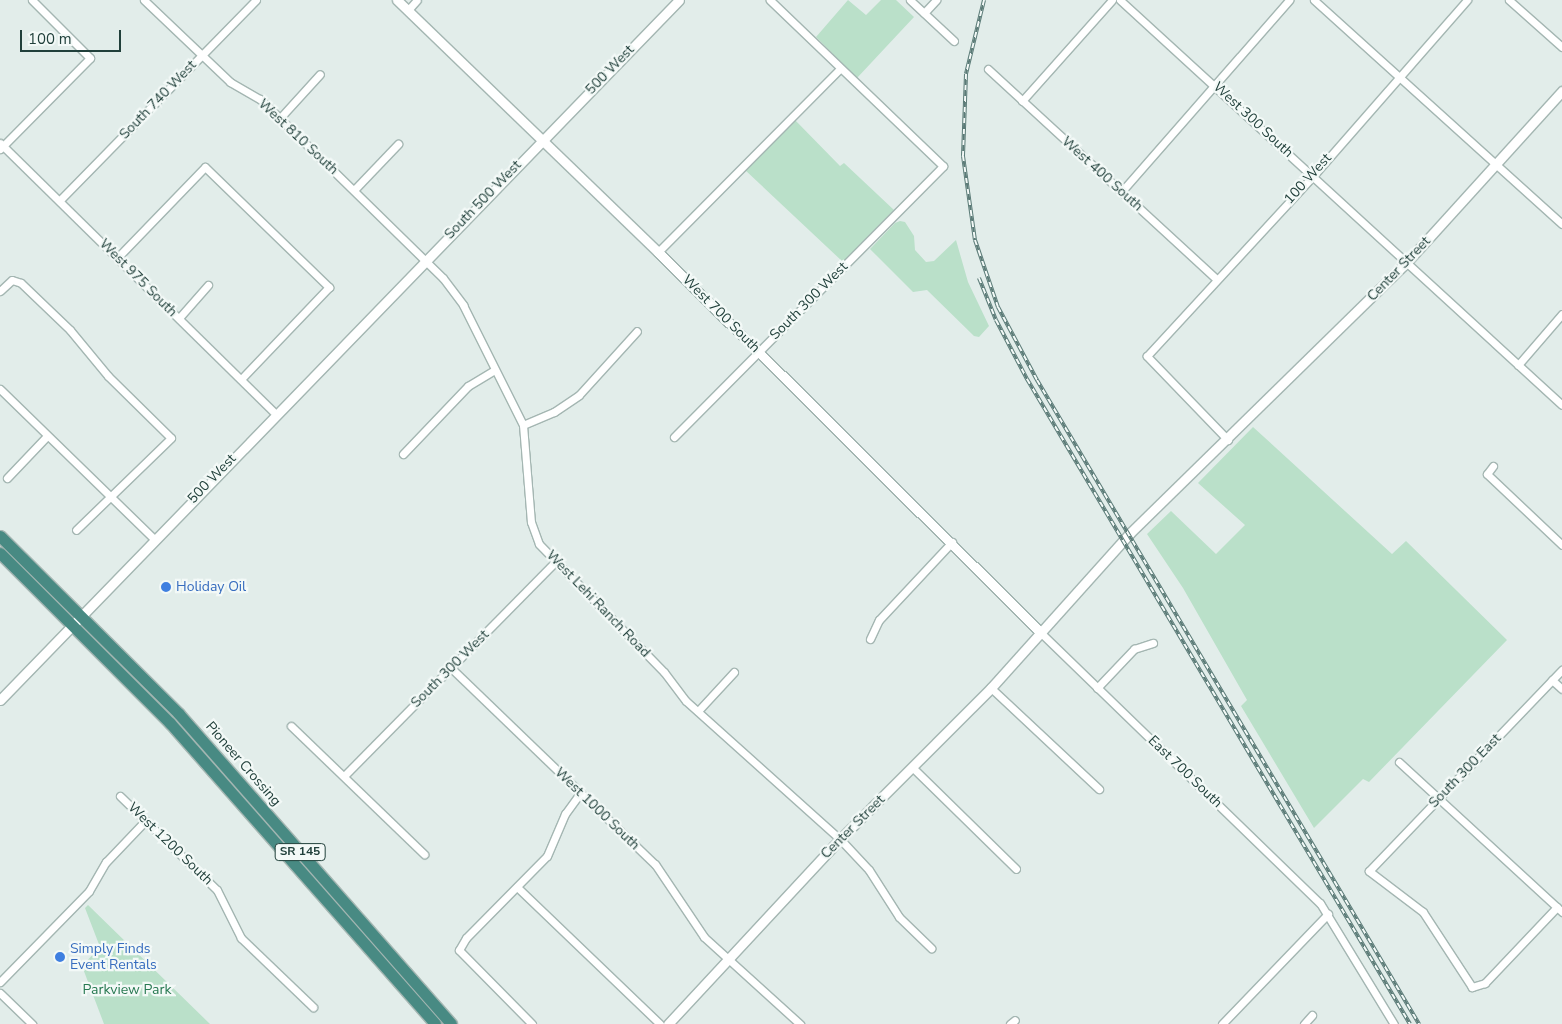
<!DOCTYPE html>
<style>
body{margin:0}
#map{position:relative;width:1562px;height:1024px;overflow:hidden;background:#e2edea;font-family:"Nunito Sans",sans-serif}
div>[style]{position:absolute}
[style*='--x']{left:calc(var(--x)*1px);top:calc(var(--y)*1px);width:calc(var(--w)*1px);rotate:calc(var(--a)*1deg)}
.green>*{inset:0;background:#bae0c9}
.roads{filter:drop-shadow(1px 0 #a4b6b2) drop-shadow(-1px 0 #a4b6b2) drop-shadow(0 1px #a4b6b2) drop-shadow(0 -1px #a4b6b2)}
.minor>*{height:7px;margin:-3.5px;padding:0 3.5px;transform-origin:3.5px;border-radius:3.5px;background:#fff}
.tertiary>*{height:9px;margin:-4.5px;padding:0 4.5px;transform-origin:4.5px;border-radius:4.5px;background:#fff}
.trunk>*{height:11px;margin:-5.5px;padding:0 5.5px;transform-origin:5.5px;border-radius:5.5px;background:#488a83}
.rail>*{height:4px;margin-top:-2px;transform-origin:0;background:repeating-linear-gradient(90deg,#f3f9f7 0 5.5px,#5b7b77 0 11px);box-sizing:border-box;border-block:1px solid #5b7b77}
.dots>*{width:14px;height:14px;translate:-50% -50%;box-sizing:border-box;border:2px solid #f3f9f7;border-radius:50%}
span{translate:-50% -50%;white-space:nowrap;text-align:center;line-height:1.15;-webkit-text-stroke:4.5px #f3f9f7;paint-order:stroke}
.shield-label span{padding:1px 4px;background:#f3f9f7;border:1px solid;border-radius:4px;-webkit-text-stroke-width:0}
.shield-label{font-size:12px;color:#21403b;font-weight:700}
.street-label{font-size:14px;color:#21403b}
.shop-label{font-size:14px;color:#366cbe}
.left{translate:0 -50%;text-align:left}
.park-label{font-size:14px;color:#287952}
.scale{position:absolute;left:20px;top:30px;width:101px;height:22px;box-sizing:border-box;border:2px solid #21403b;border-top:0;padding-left:6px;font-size:15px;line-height:18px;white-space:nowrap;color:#21403b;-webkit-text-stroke:4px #f3f9f7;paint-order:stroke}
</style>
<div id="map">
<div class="green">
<i style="clip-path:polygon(848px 0,866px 15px,881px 0,896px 0,914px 17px,857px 78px,816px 37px)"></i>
<i style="clip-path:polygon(795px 120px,840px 166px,844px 163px,894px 210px,843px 262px,745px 170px)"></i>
<i style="clip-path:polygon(900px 221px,905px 222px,914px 236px,915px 250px,926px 262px,934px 261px,956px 240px,968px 282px,989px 326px,979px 337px,974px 336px,927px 290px,913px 292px,870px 249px,895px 223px)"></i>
<i style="clip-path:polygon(1253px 427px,1392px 554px,1406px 541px,1507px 640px,1369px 782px,1363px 779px,1314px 828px,1241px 706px,1247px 700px,1183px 588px,1147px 534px,1171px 511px,1216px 554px,1245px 525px,1198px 483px)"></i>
<i style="clip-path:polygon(88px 905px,210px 1024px,104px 1024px,82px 966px,100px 947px,85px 908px)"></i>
</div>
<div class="roads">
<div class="minor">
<i style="--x:144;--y:0;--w:119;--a:43.6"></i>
<i style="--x:230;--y:82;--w:34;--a:30"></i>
<i style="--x:260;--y:99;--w:256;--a:44.4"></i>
<i style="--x:443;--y:278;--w:34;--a:53"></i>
<i style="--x:463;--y:305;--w:134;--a:63.4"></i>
<i style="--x:523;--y:425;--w:97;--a:85.3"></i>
<i style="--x:531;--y:522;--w:23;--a:70"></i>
<i style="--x:539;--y:544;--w:179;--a:45.7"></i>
<i style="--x:664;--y:672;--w:36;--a:53"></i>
<i style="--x:686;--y:701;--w:207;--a:41.9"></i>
<i style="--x:840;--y:839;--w:42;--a:46.9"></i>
<i style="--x:869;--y:870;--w:56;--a:57.4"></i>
<i style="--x:899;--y:917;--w:45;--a:44.1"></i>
<i style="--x:910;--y:0;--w:60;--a:43"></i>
<i style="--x:1120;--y:0;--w:599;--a:42.5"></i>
<i style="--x:1314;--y:0;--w:334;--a:42.1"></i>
<i style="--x:1509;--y:0;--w:71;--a:41.6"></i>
<i style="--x:408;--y:10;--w:13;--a:-48"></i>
<i style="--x:924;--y:13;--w:18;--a:-47"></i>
<i style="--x:988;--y:69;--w:310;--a:42.6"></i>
<i style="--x:1022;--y:101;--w:135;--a:-48.3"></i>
<i style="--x:280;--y:118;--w:59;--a:-47.7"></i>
<i style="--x:0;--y:143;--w:387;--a:44.5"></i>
<i style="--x:0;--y:149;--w:128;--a:-45.3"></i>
<i style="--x:90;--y:58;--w:82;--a:-135"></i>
<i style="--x:354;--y:190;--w:64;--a:-46.3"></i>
<i style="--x:1122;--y:191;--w:254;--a:-48.8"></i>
<i style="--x:60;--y:200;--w:280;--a:-45.6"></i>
<i style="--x:658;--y:252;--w:257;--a:-45.2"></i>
<i style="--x:118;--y:257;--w:125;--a:-46"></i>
<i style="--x:205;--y:167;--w:173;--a:44.1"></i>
<i style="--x:329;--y:287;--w:127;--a:133.7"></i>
<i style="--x:0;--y:291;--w:16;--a:-43"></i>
<i style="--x:12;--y:280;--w:9;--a:18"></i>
<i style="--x:21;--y:283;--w:68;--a:43.8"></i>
<i style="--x:70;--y:330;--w:60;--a:50.4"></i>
<i style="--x:108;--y:376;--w:88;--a:44.5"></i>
<i style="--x:171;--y:438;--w:132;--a:135.9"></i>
<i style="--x:179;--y:318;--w:44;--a:-48.7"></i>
<i style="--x:1518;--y:365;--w:67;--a:-49.2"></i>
<i style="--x:0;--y:389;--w:215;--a:44.2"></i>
<i style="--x:523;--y:425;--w:34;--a:-23"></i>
<i style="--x:554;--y:412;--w:30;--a:-34"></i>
<i style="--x:579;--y:395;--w:86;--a:-47.8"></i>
<i style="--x:674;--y:437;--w:382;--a:-45.2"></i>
<i style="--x:943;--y:166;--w:240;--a:-136.2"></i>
<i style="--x:1228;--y:440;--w:117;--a:-134"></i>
<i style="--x:1147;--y:356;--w:245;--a:-47.3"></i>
<i style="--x:1313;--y:176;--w:234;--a:-48.8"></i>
<i style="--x:403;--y:454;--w:94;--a:-46.3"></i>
<i style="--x:468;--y:386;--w:31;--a:-31"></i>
<i style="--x:1493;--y:466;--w:10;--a:127"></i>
<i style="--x:1487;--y:474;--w:103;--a:43.4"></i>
<i style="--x:7;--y:478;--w:58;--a:-46.4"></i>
<i style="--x:1040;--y:632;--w:390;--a:44.1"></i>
<i style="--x:1320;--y:903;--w:142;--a:58.6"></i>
<i style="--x:870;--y:639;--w:21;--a:-65"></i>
<i style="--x:879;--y:620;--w:107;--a:-46.9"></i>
<i style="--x:451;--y:668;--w:283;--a:43.9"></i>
<i style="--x:655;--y:864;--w:88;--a:56.1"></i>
<i style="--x:704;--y:937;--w:130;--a:42.2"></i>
<i style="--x:1552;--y:680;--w:13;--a:42"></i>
<i style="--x:991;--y:688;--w:148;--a:43.1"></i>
<i style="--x:1097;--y:688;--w:54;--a:-46.5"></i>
<i style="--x:1134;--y:649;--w:20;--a:-18"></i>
<i style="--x:698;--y:711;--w:53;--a:-47.3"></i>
<i style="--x:291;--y:726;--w:185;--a:43.9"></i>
<i style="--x:1399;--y:762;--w:222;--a:42.6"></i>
<i style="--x:913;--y:768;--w:144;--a:44.4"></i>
<i style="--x:344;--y:776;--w:302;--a:-45.4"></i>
<i style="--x:120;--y:796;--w:135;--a:44.1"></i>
<i style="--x:217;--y:890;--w:54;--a:63.4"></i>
<i style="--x:241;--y:938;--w:100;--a:43.8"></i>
<i style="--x:517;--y:887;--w:198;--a:43.8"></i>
<i style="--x:1557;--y:907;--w:105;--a:133.5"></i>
<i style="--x:1485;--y:983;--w:14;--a:163"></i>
<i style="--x:1472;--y:987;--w:90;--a:-123.2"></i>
<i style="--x:1423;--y:912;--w:68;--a:-142.8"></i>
<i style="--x:1369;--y:871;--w:279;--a:-46.2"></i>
<i style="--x:0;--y:982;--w:127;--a:-45.6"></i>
<i style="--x:89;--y:891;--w:34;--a:-60"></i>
<i style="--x:106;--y:862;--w:57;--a:-46.4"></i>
<i style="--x:0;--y:993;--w:45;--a:44.1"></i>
<i style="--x:532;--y:1024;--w:104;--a:-134.6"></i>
<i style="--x:459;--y:950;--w:14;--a:-60"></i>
<i style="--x:466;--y:938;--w:115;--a:-45.4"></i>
<i style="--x:547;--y:856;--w:46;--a:-66.8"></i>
<i style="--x:565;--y:814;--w:26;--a:-54"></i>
<i style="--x:1010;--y:1024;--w:6;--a:-39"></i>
<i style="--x:1222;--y:1024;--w:153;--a:-46.1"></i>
<i style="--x:1304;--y:1024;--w:12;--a:-48"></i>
</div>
<div class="tertiary">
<i style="--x:397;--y:0;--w:363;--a:44"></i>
<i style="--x:658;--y:252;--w:539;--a:44.85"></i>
<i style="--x:0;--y:700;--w:975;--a:-45.87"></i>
<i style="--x:668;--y:1024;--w:253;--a:-47.1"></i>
<i style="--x:840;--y:839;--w:214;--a:-45"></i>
<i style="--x:991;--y:688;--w:207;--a:-48.1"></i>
<i style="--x:1129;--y:534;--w:389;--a:-44.4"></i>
<i style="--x:1407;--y:262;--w:231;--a:-47.8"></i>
</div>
<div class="trunk">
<i style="--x:0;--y:536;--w:252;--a:44.8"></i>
<i style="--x:179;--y:714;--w:412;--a:48.7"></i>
<i style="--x:0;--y:553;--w:240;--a:45"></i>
<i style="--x:170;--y:723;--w:401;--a:48.6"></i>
</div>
</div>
<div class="rail">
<i style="--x:984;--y:0;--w:76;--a:103.7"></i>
<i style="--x:966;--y:74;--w:82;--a:92.1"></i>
<i style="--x:963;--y:156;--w:85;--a:81.9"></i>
<i style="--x:975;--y:240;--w:71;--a:71.1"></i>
<i style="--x:998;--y:307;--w:83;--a:61.9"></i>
<i style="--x:1037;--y:380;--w:749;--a:59.32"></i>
<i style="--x:979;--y:278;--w:45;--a:68"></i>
<i style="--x:996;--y:320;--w:67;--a:62.3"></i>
<i style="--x:1027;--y:379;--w:750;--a:59.3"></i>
</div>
<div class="dots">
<i style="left:166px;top:587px;background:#3f7fe0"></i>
<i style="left:60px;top:957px;background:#3f7fe0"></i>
</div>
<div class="shield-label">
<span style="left:300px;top:852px">SR 145</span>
</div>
<div class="street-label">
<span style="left:610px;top:70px;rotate:-46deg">500 West</span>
<span style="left:158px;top:100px;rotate:-46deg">South 740 West</span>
<span style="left:1253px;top:120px;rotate:43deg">West 300 South</span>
<span style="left:298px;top:137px;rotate:43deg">West 810 South</span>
<span style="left:1102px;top:174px;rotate:42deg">West 400 South</span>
<span style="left:1308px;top:179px;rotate:-48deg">100 West</span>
<span style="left:483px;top:200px;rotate:-46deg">South 500 West</span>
<span style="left:1399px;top:269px;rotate:-46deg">Center Street</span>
<span style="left:138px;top:278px;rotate:45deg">West 975 South</span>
<span style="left:809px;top:301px;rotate:-45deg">South 300 West</span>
<span style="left:721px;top:314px;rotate:45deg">West 700 South</span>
<span style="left:212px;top:479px;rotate:-46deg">500 West</span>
<span style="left:598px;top:604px;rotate:46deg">West Lehi Ranch Road</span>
<span style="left:450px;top:669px;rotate:-45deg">South 300 West</span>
<span style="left:243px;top:764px;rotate:49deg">Pioneer Crossing</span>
<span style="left:1465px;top:771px;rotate:-46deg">South 300 East</span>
<span style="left:1185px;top:772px;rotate:44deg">East 700 South</span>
<span style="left:597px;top:809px;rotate:44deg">West 1000 South</span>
<span style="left:853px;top:827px;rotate:-45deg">Center Street</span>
<span style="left:170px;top:844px;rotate:44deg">West 1200 South</span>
</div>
<div class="shop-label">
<span class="left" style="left:176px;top:587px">Holiday Oil</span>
<span class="left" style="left:70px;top:957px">Simply Finds<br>Event Rentals</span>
</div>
<div class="park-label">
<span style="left:127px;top:990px">Parkview Park</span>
</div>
<div class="scale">100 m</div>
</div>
